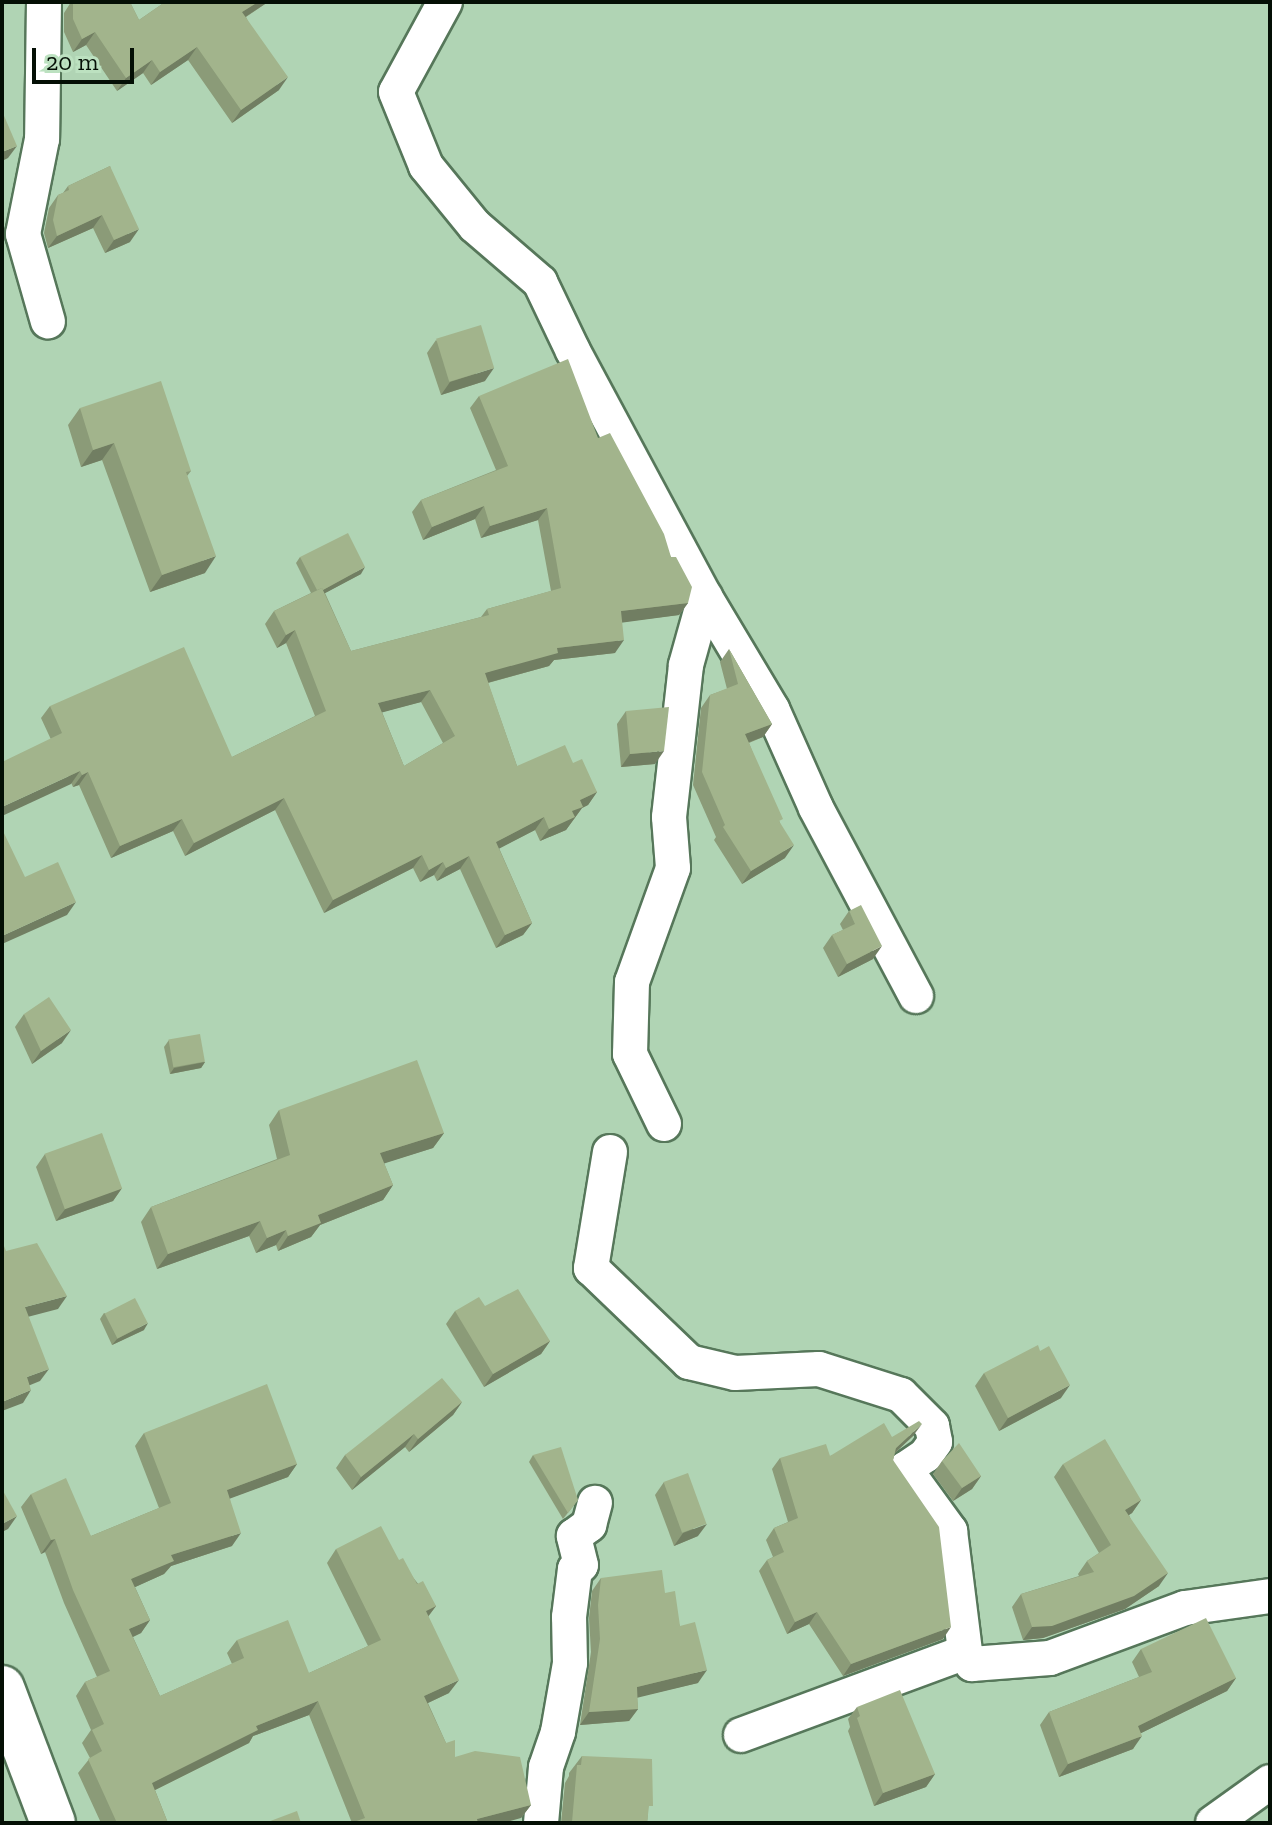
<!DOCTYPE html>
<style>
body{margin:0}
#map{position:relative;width:1272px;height:1825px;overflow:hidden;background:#b0d4b4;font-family:"Zilla Slab",serif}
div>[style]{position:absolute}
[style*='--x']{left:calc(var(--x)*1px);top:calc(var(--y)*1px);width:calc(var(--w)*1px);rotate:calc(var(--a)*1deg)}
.roads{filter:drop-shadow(2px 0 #56775a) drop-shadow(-2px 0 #56775a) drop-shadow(0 2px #56775a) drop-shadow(0 -2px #56775a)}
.minor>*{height:34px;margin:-17px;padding:0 17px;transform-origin:17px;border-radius:17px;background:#fff}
.tertiary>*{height:44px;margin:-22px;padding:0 22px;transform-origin:22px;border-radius:22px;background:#fff}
.wall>*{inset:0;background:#8b9b78}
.shaded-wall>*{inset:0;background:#717e62}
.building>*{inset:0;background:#a2b48c;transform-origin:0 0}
span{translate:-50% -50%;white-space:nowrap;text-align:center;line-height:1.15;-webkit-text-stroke:7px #bce1c0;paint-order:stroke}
.frame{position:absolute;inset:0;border:4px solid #040f05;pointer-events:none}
.scale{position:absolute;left:32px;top:48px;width:102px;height:36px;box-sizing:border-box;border:4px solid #040f05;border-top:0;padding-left:10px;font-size:24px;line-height:28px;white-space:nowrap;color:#040f05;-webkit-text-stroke:6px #bce1c0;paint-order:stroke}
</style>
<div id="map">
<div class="roads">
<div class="minor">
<i style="--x:44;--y:2;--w:137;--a:90.8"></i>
<i style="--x:42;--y:139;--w:97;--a:101.3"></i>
<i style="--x:23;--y:234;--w:91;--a:74.1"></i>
<i style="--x:445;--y:2;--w:102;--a:118.6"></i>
<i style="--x:396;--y:92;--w:80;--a:67.9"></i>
<i style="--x:426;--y:166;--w:77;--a:50.8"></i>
<i style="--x:475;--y:226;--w:86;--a:40.7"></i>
<i style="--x:540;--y:282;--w:76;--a:64.4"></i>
<i style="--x:573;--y:351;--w:279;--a:61.8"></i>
<i style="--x:705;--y:597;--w:131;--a:59.1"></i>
<i style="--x:772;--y:709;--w:108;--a:66"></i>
<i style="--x:816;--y:808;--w:213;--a:62"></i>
<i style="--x:664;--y:1124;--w:78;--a:-115.9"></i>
<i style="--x:630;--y:1054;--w:72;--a:-88.4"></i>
<i style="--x:632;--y:982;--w:121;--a:-70.2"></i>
<i style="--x:673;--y:868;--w:51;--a:-94.5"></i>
<i style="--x:669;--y:817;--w:153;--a:-83.6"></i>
<i style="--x:686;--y:665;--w:71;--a:-74.4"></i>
<i style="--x:610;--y:1152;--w:118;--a:99.3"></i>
<i style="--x:591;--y:1268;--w:136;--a:43.8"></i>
<i style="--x:689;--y:1362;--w:47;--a:13.4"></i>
<i style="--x:735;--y:1373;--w:84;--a:-2.7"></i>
<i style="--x:819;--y:1369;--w:86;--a:17.6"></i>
<i style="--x:901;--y:1395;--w:44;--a:45"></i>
<i style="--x:932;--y:1426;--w:16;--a:79"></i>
<i style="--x:935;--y:1442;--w:16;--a:125"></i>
<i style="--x:926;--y:1455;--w:25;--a:146"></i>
<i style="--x:905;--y:1469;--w:77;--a:54"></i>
<i style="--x:950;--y:1531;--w:122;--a:82.9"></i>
<i style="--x:965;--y:1652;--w:14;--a:60"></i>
<i style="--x:972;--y:1664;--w:78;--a:-4.4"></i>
<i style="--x:1050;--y:1658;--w:144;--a:-20.3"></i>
<i style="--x:1185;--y:1608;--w:86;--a:-8"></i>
<i style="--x:741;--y:1735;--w:239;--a:-20.3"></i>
<i style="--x:541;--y:1823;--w:56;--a:-84.9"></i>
<i style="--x:546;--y:1767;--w:37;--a:-71"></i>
<i style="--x:558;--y:1732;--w:70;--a:-80.1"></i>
<i style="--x:570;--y:1663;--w:46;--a:-91.2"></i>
<i style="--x:569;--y:1617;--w:48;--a:-82.9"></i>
<i style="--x:575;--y:1569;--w:7;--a:-34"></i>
<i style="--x:581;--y:1565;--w:30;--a:-104"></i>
<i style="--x:574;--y:1536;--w:19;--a:-36"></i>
<i style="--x:589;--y:1525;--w:23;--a:-75"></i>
<i style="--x:1213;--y:1823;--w:70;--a:-35.7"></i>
</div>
<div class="tertiary">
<i style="--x:2;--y:1688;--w:144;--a:69.3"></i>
</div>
</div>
<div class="wall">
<i style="clip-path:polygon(71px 2px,130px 2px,139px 20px,165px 2px,268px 2px,246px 17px,279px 90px,232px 123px,188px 60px,151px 85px,143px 73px,117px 91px,86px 45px,73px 52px,64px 32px,64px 13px)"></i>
<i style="clip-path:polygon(110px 166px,130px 242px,105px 253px,93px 228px,48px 248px,44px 233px,49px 208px,58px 195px,63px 193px,68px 186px)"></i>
<i style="clip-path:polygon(436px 340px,485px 381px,441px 395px,427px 353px)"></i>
<i style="clip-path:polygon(evenodd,479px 396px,598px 438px,671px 557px,688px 603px,679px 615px,622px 622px,615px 653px,554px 660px,549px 666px,488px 683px,517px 766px,573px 763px,597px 792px,588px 805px,582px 808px,566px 830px,540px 841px,535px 830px,499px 848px,532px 923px,523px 935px,496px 948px,460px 869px,437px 881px,434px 875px,420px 882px,413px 868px,324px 913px,275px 810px,185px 856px,173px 831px,111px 858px,79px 785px,73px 787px,41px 718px,50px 706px,232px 757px,315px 716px,286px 643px,277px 648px,265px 624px,274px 611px,311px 593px,296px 563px,300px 557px,361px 574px,325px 593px,351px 651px,481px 617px,487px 609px,551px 591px,538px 520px,481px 538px,475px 519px,423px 540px,412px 512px,421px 500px,496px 470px,470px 408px,479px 396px,421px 702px,443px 743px,404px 766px,382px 712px,421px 702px)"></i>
<i style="clip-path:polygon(80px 408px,191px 471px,187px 476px,205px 573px,150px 592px,102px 460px,81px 467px,68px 425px)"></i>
<i style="clip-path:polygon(729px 649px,772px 724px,763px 737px,749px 743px,780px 823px,785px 858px,742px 884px,714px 840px,716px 837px,693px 785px,701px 708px,710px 695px,727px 689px,720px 662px)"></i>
<i style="clip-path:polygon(626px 711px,655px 764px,621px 767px,617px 724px)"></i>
<i style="clip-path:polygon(849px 911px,873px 959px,838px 977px,823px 948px,832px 935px,843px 930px,840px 924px)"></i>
<i style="clip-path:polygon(24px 1014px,62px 1043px,32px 1064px,15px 1027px)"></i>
<i style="clip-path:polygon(169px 1040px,205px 1062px,201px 1068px,170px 1074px,164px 1047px)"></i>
<i style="clip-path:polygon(279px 1110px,444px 1133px,433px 1148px,384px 1163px,393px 1185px,383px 1200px,320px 1225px,311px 1237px,278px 1251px,276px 1245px,256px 1253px,249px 1236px,157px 1269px,141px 1222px,151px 1207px,277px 1159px,269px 1125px)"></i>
<i style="clip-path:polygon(45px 1154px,122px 1188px,113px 1201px,56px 1221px,36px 1167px)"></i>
<i style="clip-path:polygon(485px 1306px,550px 1341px,541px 1354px,484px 1387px,446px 1324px,455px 1311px)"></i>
<i style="clip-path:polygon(104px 1313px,144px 1330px,112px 1345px,100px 1319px)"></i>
<i style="clip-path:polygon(984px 1373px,1061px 1398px,999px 1431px,975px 1386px)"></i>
<i style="clip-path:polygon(462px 1402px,453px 1415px,409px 1452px,405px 1447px,352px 1490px,336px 1468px,345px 1455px)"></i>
<i style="clip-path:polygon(144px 1433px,297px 1464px,288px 1477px,230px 1498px,232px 1546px,171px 1566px,164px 1574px,135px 1587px,150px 1620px,141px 1633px,133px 1637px,160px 1696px,232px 1664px,227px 1653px,237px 1640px,309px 1673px,368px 1646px,327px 1563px,336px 1549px,399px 1560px,436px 1606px,428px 1617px,449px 1693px,428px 1703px,446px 1743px,455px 1757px,531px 1805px,521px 1818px,352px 1823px,309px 1715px,253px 1736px,249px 1743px,155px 1790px,168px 1823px,101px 1823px,78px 1773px,90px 1758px,82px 1743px,91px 1730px,76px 1696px,85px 1682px,97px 1677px,64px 1603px,45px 1552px,41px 1554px,21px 1507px,31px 1494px,91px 1536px,159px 1508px,135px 1446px)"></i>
<i style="clip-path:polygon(913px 1436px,895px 1453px,893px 1460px,943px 1639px,843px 1676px,809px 1624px,787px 1634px,759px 1571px,767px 1560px,773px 1557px,766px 1540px,774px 1528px,788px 1522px,772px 1469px,780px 1458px,830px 1456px,892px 1437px)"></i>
<i style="clip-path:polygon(533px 1455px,578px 1500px,563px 1519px,529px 1462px)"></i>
<i style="clip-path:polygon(942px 1461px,981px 1476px,972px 1489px,953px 1501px,933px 1474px)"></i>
<i style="clip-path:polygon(1063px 1464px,1141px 1500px,1132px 1513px,1129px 1515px,1159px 1586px,1125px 1609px,1043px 1638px,1023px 1640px,1012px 1607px,1021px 1594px,1079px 1576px,1078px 1574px,1087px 1561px,1099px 1553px,1054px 1477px)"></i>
<i style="clip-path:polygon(664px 1482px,698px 1536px,674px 1546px,655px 1495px)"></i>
<i style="clip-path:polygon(601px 1578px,665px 1593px,680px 1626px,698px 1683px,637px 1697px,638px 1709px,629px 1721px,580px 1725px,591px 1652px,589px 1618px,592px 1591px)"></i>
<i style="clip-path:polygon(1141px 1649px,1236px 1678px,1227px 1691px,1141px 1733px,1133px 1749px,1059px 1777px,1040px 1725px,1049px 1712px,1139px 1677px,1132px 1662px)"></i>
<i style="clip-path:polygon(857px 1707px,935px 1774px,926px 1787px,874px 1806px,848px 1731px,850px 1727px,848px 1719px)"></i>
<i style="clip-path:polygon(582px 1756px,648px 1813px,647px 1823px,561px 1823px,565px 1783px,569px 1776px,569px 1773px)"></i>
</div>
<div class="shaded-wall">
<i style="clip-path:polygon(258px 2px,268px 2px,233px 25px,242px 12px)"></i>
<i style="clip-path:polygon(95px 32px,86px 45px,73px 52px,82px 39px)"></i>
<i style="clip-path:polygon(197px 47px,188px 60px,151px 85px,160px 72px)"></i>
<i style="clip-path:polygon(152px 60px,143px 73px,117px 91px,126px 78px)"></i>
<i style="clip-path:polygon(288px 77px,279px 90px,232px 123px,241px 110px)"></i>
<i style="clip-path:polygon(17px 146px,8px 158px,2px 161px,2px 152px)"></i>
<i style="clip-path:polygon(102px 215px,93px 228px,48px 248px,57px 236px)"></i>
<i style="clip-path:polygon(139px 229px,130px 242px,105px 253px,114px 240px)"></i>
<i style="clip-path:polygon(494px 368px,485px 381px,441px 395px,450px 382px)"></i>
<i style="clip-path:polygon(114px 443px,102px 460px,81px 467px,93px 450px)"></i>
<i style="clip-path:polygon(484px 506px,475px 519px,423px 540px,432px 527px)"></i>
<i style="clip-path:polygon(547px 508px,538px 520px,481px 538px,490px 526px)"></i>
<i style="clip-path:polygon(216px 556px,205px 573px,150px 592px,162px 575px)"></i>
<i style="clip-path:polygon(365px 567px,361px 574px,314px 599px,319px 592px)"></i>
<i style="clip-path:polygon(688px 603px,679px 615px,612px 624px,621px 611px)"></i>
<i style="clip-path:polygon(295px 630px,286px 643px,277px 648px,286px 635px)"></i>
<i style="clip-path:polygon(624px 640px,615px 653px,554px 660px,549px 666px,476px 686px,485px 673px,557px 648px)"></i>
<i style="clip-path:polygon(430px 690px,421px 702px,369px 716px,378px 703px)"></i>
<i style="clip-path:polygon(772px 724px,763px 737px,736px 747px,745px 734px)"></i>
<i style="clip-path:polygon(664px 751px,655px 764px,621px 767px,630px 754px)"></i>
<i style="clip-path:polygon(80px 771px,71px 784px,2px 816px,2px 807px)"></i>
<i style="clip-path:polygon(88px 772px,79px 785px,73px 787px,82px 775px)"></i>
<i style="clip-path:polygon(597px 792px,588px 805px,582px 808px,566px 830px,540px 841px,549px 829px,580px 800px)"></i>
<i style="clip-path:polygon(284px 798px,275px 810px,185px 856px,194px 843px)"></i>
<i style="clip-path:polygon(544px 817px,535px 830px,487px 855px,496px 842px)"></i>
<i style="clip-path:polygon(182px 819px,173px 831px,111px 858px,120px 846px)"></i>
<i style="clip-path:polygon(794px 845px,785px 858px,742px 884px,751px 871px)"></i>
<i style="clip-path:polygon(422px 855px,413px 868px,324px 913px,333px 900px)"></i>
<i style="clip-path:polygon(469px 856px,460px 869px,437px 881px,446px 868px)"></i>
<i style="clip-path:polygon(443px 862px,434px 875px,420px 882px,429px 870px)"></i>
<i style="clip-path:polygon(76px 902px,67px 915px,2px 944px,2px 936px)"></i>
<i style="clip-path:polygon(532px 923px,523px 935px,496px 948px,505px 935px)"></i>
<i style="clip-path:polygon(882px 946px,873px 959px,838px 977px,847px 964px)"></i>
<i style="clip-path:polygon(71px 1030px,62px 1043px,32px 1064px,41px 1051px)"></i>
<i style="clip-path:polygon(205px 1062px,201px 1068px,170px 1074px,174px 1068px)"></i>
<i style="clip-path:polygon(444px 1133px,433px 1148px,370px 1168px,380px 1153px)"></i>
<i style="clip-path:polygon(393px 1185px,383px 1200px,320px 1225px,311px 1237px,278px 1251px,288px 1236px,318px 1215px)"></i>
<i style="clip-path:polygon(122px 1188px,113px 1201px,56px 1221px,66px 1208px)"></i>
<i style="clip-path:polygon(260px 1221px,249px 1236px,157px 1269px,168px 1254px)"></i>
<i style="clip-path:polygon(286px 1230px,276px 1245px,256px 1253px,267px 1238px)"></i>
<i style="clip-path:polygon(67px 1296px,58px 1309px,16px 1320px,25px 1307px)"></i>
<i style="clip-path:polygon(148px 1323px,144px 1330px,112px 1345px,117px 1339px)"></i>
<i style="clip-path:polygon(550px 1341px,541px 1354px,484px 1387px,493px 1374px)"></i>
<i style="clip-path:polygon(49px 1369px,40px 1381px,18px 1390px,27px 1377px)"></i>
<i style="clip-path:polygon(1070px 1385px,1061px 1398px,999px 1431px,1008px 1418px)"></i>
<i style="clip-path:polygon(31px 1390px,23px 1403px,2px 1411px,2px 1402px)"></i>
<i style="clip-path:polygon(462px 1402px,453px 1415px,409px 1452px,418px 1439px)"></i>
<i style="clip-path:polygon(922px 1424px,913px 1436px,887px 1460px,896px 1448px)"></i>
<i style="clip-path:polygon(414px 1434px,405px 1447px,352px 1490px,361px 1477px)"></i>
<i style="clip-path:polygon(297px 1464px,288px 1477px,218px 1503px,227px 1490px)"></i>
<i style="clip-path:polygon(981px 1476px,972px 1489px,953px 1501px,962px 1488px)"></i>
<i style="clip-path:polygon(1141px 1500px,1132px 1513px,1116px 1523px,1125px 1510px)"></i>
<i style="clip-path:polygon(17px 1516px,8px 1529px,2px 1532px,2px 1524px)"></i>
<i style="clip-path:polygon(707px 1524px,698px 1536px,674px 1546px,683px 1533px)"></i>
<i style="clip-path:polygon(241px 1533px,232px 1546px,171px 1566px,164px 1574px,122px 1593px,131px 1579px,171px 1555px)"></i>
<i style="clip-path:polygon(55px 1539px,45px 1552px,41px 1554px,51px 1540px)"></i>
<i style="clip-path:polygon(1168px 1573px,1159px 1586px,1125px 1609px,1043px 1638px,1023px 1640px,1032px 1627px)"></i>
<i style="clip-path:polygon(436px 1606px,426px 1619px,426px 1611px)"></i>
<i style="clip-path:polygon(817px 1612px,809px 1624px,787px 1634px,795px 1622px)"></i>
<i style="clip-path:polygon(150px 1620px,141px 1633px,120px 1643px,129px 1629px)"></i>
<i style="clip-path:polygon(951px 1627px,943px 1639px,843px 1676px,851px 1664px)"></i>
<i style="clip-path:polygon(707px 1670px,698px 1683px,628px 1700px,637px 1687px)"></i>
<i style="clip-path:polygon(1236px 1678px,1227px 1691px,1129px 1739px,1138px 1726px)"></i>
<i style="clip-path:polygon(459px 1680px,449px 1693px,415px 1709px,424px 1696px)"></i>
<i style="clip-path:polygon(318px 1701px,309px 1715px,253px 1736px,249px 1743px,143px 1796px,152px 1783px,256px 1726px)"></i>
<i style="clip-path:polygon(638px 1709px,629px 1721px,580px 1725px,589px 1712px)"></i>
<i style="clip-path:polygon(1142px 1736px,1133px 1749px,1059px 1777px,1068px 1764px)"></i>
<i style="clip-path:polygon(935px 1774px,926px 1787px,874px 1806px,883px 1793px)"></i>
<i style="clip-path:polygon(531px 1805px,521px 1818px,503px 1823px,474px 1823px,477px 1819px)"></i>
</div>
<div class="building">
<i style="clip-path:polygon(73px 2px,130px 2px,139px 20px,165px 2px,258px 2px,242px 12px,288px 77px,241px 110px,197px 47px,160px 72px,152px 60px,126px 78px,95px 32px,82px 39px,73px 19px)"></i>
<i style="clip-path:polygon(2px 111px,17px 146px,2px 152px)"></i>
<i style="clip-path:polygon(110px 166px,139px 229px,114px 240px,102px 215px,57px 236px,53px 220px,58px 195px,69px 190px,68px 186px)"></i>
<i style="left:481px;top:325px;width:45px;height:47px;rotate:73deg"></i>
<i style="clip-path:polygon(evenodd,568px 359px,598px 438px,610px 433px,664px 534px,671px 557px,676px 557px,692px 587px,688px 603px,621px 611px,624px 640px,557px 648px,558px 653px,485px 673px,517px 766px,565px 745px,573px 763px,582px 759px,597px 792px,580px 800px,583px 807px,572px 811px,575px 817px,549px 829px,544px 817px,496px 842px,532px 923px,505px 935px,469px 856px,446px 868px,443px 862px,429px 870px,422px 855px,333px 900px,284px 798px,194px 843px,182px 819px,120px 846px,88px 772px,82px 775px,80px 771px,2px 807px,2px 762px,62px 733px,50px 706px,184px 647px,232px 757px,326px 711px,295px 630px,286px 635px,274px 611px,322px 588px,351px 651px,489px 615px,487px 609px,561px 588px,547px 508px,490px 526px,484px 506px,432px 527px,421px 500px,508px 466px,479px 396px,568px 359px,430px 690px,455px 736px,404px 766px,378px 703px,430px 690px)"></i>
<i style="clip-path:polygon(161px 381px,191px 471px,186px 472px,216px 556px,162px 575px,114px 443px,93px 450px,80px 408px)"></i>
<i style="clip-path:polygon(348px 533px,365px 567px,323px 590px,322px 588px,317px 590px,300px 557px)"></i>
<i style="clip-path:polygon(729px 649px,772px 724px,745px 734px,783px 819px,779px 821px,794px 845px,751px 871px,723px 827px,725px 825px,702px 772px,710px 695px,738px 684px)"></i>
<i style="clip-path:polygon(669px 707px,664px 751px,630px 754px,626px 711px)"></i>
<i style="clip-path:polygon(2px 829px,25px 877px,58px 862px,76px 902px,2px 936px)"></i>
<i style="clip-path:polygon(861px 905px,882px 946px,847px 964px,832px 935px,855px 924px,849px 911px)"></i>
<i style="clip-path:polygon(49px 997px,71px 1030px,41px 1051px,24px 1014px)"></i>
<i style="left:200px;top:1034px;width:28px;height:32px;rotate:80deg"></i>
<i style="clip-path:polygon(417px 1060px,444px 1133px,380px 1153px,393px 1185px,318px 1215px,321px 1223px,288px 1236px,286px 1230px,267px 1238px,260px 1221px,168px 1254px,151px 1207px,290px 1155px,279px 1110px)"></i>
<i style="left:102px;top:1133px;width:59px;height:61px;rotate:70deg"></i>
<i style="clip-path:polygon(2px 1241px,6px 1251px,37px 1243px,67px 1296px,25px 1307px,49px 1369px,27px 1377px,31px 1390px,2px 1402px)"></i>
<i style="clip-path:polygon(518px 1289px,550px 1341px,493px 1374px,455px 1311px,479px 1297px,485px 1306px)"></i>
<i style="left:135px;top:1298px;width:28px;height:34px;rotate:63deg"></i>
<i style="clip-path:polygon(1038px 1345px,1040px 1351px,1049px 1346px,1070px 1385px,1008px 1418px,984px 1373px)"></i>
<i style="clip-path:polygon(442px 1378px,462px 1402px,418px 1439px,414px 1434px,361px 1477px,345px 1455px)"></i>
<i style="clip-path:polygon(267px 1384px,297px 1464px,227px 1490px,241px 1533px,171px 1555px,174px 1561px,131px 1579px,150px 1620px,129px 1629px,160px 1696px,244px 1658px,237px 1640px,288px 1620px,309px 1673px,381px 1640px,336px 1549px,381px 1526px,399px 1560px,403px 1558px,417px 1584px,423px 1581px,436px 1606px,426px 1611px,459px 1680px,424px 1696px,446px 1743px,455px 1740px,455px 1757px,475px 1751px,520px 1757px,531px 1805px,477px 1819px,478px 1823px,351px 1823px,365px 1818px,318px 1701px,256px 1726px,258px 1730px,152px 1783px,168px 1823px,117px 1823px,88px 1759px,102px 1751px,92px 1730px,104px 1724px,85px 1682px,110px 1671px,73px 1590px,55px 1539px,51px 1540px,31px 1494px,66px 1478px,91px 1536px,171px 1503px,144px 1433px)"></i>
<i style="clip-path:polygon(919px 1421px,922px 1424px,896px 1448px,893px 1460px,939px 1527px,951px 1627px,851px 1664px,817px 1612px,795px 1622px,767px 1560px,784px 1552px,774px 1528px,798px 1518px,780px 1458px,826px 1444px,830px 1456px,884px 1423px,892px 1437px)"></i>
<i style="clip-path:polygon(1105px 1439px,1141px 1500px,1125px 1510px,1168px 1573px,1134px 1596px,1052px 1626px,1032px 1627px,1021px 1594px,1094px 1572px,1087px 1561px,1111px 1545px,1063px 1464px)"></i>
<i style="clip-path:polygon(959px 1443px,981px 1476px,962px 1488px,942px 1461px)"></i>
<i style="clip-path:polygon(561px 1447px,578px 1500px,568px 1513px,533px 1455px)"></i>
<i style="left:688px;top:1473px;width:54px;height:26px;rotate:70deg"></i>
<i style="clip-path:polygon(2px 1489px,17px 1516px,2px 1524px)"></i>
<i style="clip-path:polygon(662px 1570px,665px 1593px,675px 1591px,680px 1626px,695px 1622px,707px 1670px,637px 1687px,638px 1709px,589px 1712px,600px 1639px,598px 1605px,601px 1578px)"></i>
<i style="clip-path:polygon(1206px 1618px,1236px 1678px,1138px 1726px,1142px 1736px,1068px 1764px,1049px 1712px,1152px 1672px,1141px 1649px)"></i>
<i style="clip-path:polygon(900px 1690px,935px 1774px,883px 1793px,857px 1718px,860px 1716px,857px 1707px)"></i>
<i style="clip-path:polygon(582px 1756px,652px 1759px,653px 1806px,649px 1806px,647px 1823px,572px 1822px,577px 1765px,581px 1765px)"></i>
<i style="clip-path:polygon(297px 1811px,301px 1823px,265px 1823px)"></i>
</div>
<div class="frame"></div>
<div class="scale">20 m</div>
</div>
